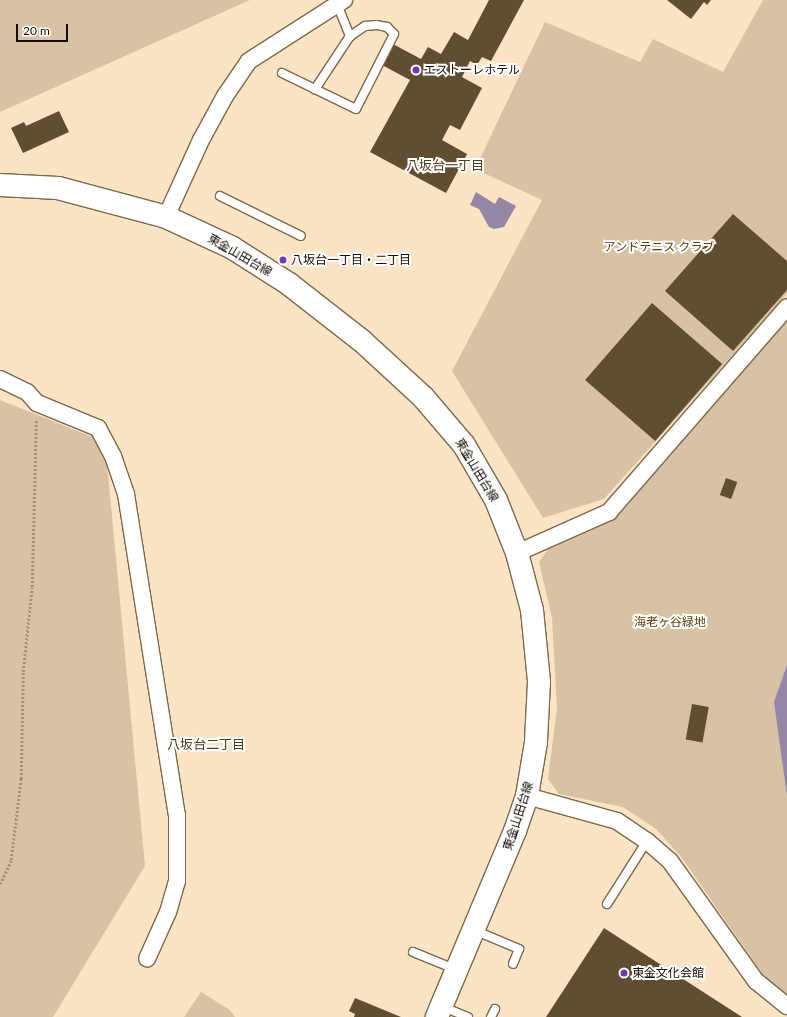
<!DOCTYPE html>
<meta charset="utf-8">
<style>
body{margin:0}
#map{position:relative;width:787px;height:1017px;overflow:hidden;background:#fbe4c4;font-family:Lato,"Noto Sans JP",sans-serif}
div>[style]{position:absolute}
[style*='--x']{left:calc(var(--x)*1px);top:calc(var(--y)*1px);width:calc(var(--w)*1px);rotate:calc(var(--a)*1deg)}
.green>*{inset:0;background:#d7c2a4}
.water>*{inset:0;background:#9586a6}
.building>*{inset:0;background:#614e32;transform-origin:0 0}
.path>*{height:2.5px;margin-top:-1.25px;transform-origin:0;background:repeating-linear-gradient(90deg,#a19079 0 2px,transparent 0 4px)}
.roads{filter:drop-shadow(1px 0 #7c684c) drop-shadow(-1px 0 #7c684c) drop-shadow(0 1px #7c684c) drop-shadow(0 -1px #7c684c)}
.service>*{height:8px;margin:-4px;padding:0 4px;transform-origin:4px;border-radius:4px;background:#fff}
.minor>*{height:16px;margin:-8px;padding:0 8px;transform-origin:8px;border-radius:8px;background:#fff}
.secondary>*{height:22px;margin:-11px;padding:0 11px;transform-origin:11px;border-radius:11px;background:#fff}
.dots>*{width:11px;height:11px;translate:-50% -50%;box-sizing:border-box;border:2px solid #fff;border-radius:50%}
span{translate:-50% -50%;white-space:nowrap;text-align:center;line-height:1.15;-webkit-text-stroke:4px #fff;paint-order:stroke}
.poi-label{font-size:12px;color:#130c03}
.left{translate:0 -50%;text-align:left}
.park-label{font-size:12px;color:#5e3e03}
.street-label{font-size:12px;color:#130c03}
.neighbourhood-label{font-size:13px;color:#4e3b20}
.scale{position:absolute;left:16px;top:24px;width:52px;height:18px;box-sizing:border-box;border:2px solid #130c03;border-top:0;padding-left:5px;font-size:12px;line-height:14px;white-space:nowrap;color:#130c03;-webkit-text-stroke:3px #fff;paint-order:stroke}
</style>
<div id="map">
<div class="green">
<i style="clip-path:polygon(0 0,250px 0,0 112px)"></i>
<i style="clip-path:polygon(763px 0,787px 0,787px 294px,604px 499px,543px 518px,452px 371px,542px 200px,475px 169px,545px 22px,640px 62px,653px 39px,723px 72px)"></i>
<i style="clip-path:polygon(787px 320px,787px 995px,763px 975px,682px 858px,656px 829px,623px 807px,559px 794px,548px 779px,557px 708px,552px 618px,539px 562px,548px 549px,613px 519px)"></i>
<i style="clip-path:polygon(0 400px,105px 442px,145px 866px,53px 1017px,0 1017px)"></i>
<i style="clip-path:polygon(201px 992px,230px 1010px,235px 1017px,184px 1017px)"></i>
</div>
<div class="water">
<i style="clip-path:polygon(476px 192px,495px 204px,499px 197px,516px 206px,504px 227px,494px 229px,489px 227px,479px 209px,470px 205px)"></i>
<i style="clip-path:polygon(787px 665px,787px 796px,774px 702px)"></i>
</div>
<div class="building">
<i style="clip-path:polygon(489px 0,524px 0,491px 61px,482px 57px,477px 65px,470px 61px,462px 77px,482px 88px,460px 130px,450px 125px,442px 140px,467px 154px,446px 193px,370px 152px,410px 80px,380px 64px,391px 43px,421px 59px,428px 47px,441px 54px,454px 32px,468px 40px)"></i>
<i style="clip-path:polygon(667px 0,711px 0,707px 5px,704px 2px,691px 19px)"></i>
<i style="clip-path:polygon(59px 111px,69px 132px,23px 153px,11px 128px,24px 122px,26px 126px)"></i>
<i style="clip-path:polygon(733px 214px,787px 261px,787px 290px,733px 351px,665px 291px)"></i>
<i style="left:652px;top:303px;width:93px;height:102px;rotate:41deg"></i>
<i style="left:726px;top:478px;width:12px;height:18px;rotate:20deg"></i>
<i style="left:692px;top:704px;width:17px;height:36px;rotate:10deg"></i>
<i style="clip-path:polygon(604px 928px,742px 1017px,546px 1017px)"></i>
<i style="clip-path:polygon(355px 998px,401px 1017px,354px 1017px,355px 1014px,349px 1011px)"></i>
</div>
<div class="path">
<i style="--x:0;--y:884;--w:26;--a:-65"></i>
<i style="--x:11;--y:860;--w:82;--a:-83"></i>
<i style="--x:21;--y:779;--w:107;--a:-88.9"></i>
<i style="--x:23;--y:672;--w:85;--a:-84"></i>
<i style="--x:32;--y:587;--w:167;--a:-88.6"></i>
</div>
<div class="roads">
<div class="service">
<i style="--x:337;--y:4;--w:35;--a:68"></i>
<i style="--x:282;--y:73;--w:82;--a:25.9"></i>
<i style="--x:356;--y:109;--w:84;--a:-63.1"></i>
<i style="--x:394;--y:34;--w:10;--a:-135"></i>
<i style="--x:387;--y:27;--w:10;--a:-169"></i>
<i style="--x:377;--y:25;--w:12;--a:175"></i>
<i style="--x:365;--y:26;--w:18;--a:146"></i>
<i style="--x:350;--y:36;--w:64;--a:123.4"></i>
<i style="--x:220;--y:196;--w:90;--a:26.3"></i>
<i style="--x:607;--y:904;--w:75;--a:-57.6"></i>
<i style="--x:474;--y:930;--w:49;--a:22.9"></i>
<i style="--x:519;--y:949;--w:16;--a:112"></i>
<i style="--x:413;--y:952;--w:48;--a:22.2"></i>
<i style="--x:443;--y:1007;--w:27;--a:22"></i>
<i style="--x:491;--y:1017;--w:9;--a:-63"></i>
</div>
<div class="minor">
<i style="--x:166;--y:217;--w:85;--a:-65.6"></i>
<i style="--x:201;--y:140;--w:50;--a:-61.4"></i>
<i style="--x:225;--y:96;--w:42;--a:-55.6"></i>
<i style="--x:249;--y:61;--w:113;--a:-32.7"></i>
<i style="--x:0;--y:379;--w:30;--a:26"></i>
<i style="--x:27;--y:392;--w:15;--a:48"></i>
<i style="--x:37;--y:403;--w:66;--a:22.3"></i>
<i style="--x:98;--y:428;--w:32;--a:62"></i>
<i style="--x:113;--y:456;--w:40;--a:71.1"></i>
<i style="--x:126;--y:494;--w:325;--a:81"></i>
<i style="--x:177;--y:815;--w:66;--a:90"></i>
<i style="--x:177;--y:881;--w:32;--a:106"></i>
<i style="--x:168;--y:912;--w:51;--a:114.1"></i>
<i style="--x:517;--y:553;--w:101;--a:-24"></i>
<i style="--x:609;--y:512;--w:271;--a:-49"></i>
<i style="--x:527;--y:796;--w:93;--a:15.5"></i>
<i style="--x:617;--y:821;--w:36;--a:34"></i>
<i style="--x:647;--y:841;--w:30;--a:41"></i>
<i style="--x:670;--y:861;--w:148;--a:54.4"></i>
<i style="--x:756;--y:981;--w:40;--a:39"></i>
</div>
<div class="secondary">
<i style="--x:0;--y:185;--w:58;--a:3"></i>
<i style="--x:58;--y:188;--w:112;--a:15"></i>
<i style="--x:166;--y:217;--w:72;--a:24.8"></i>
<i style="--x:231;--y:247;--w:69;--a:32.5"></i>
<i style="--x:289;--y:284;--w:93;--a:38"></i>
<i style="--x:362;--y:341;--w:83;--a:42.6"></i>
<i style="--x:423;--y:397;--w:63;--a:49.5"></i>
<i style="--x:464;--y:445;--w:64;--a:59.8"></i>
<i style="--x:496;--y:500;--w:57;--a:68.4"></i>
<i style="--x:517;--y:553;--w:59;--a:75.3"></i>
<i style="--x:532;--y:610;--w:72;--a:84.4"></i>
<i style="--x:539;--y:682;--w:60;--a:92.9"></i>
<i style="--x:536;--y:742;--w:55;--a:99.5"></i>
<i style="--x:527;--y:796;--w:37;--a:109"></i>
<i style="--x:515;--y:831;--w:202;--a:112.8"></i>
</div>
</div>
<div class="dots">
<i style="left:416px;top:70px;background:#7634a9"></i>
<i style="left:283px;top:260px;background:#7634a9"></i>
<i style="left:624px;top:973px;background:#7634a9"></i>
</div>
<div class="poi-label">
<span class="left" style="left:424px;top:70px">エストーレホテル</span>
<span class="left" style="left:291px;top:260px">八坂台一丁目・二丁目</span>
<span class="left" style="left:632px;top:973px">東金文化会館</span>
</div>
<div class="park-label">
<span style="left:659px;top:247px">アンドテニス クラブ</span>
<span style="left:670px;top:622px">海老ヶ谷緑地</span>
</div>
<div class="street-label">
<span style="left:240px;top:255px;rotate:30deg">東金山田台線</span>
<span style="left:477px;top:470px;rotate:59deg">東金山田台線</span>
<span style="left:518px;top:816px;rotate:-72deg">東金山田台線</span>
</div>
<div class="neighbourhood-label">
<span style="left:445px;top:165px">八坂台一丁目</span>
<span style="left:206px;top:744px">八坂台二丁目</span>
</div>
<div class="scale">20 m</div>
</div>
